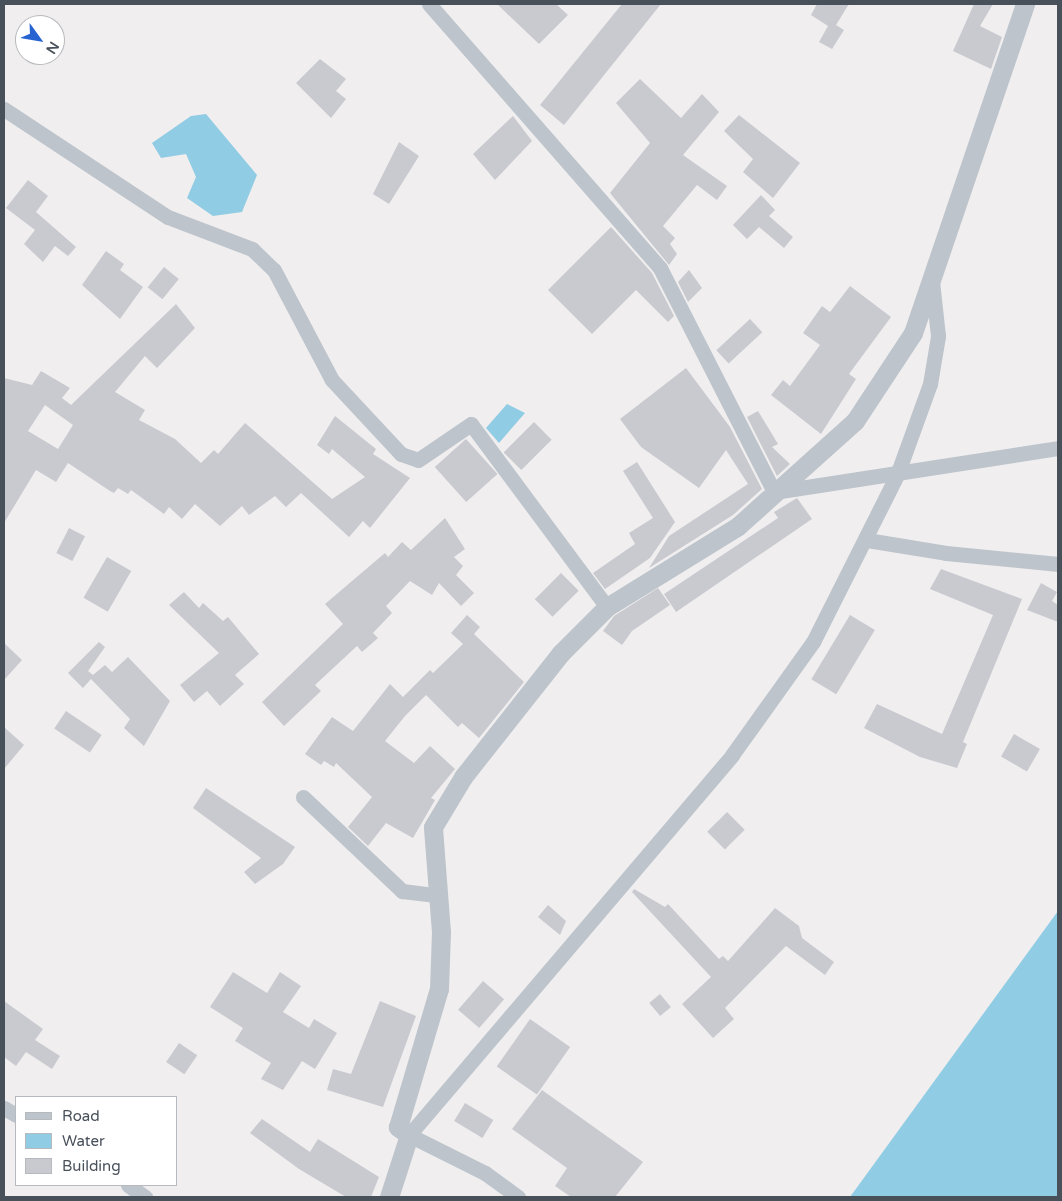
<!DOCTYPE html>
<style>
body{margin:0}
#map{position:relative;width:1062px;height:1201px;overflow:hidden;background:#f0eeee;font-family:"Varela Round",sans-serif}
div>[style]{position:absolute}
[style*='--x']{left:calc(var(--x)*1px);top:calc(var(--y)*1px);width:calc(var(--w)*1px);rotate:calc(var(--a)*1deg)}
.water>*{inset:0;background:#90cce4}
.building>*{inset:0;background:#c9cad0;transform-origin:0 0}
.minor>*{height:15px;margin:-7.5px;padding:0 7.5px;transform-origin:7.5px;border-radius:7.5px;background:#bdc4cc}
.tertiary>*{height:19px;margin:-9.5px;padding:0 9.5px;transform-origin:9.5px;border-radius:9.5px;background:#bdc4cc}
span{translate:-50% -50%;white-space:nowrap;text-align:center;line-height:1.15;-webkit-text-stroke:4px #fff;paint-order:stroke}
.frame{position:absolute;inset:0;border:5px solid #48505a;pointer-events:none}
.legend{position:absolute;left:15px;top:1096px;width:162px;height:90px;box-sizing:border-box;background:#fff;border:1px solid #b6b9bd;margin:0;padding:6px 9px;list-style:none;font-size:15px;color:#48505a}
.legend li{display:flex;align-items:center;gap:10px;height:25px}
.legend b{width:25px;border:1px solid #b6b9bd}
.north{position:absolute;left:15px;top:15px;width:50px;height:50px;box-sizing:border-box;background:#fff;border:1px solid #b6b9bd;border-radius:50%;rotate:122deg;font-size:14px;font-weight:700;line-height:20px;text-align:center;color:#48505a}
.north::after{content:'';display:block;margin:auto;width:18px;height:22px;background:#2764d1;clip-path:polygon(50% 0,100% 100%,50% 72%,0 100%)}
</style>
<div id="map">
<div class="water">
<i style="clip-path:polygon(206px 114px,257px 175px,242px 212px,213px 216px,187px 198px,196px 177px,186px 154px,161px 158px,152px 143px,191px 116px)"></i>
<i style="clip-path:polygon(507px 404px,525px 413px,499px 443px,486px 428px)"></i>
<i style="clip-path:polygon(1058px 911px,1058px 1197px,850px 1197px)"></i>
</div>
<div class="building">
<i style="clip-path:polygon(497px 4px,556px 4px,568px 15px,539px 44px)"></i>
<i style="clip-path:polygon(622px 4px,661px 4px,564px 125px,540px 105px)"></i>
<i style="clip-path:polygon(817px 4px,849px 4px,836px 25px,844px 30px,832px 49px,819px 42px,828px 26px,811px 15px)"></i>
<i style="clip-path:polygon(974px 4px,993px 4px,980px 26px,1002px 37px,991px 69px,953px 51px)"></i>
<i style="clip-path:polygon(320px 59px,346px 79px,336px 91px,346px 99px,331px 118px,296px 83px)"></i>
<i style="clip-path:polygon(640px 79px,681px 118px,702px 94px,719px 112px,683px 155px,727px 186px,717px 200px,697px 185px,663px 226px,675px 238px,670px 244px,677px 254px,669px 265px,610px 193px,650px 143px,616px 103px)"></i>
<i style="clip-path:polygon(739px 115px,800px 163px,773px 198px,743px 172px,753px 159px,724px 131px)"></i>
<i style="clip-path:polygon(513px 116px,532px 141px,495px 180px,473px 154px)"></i>
<i style="clip-path:polygon(399px 142px,419px 156px,389px 204px,373px 194px)"></i>
<i style="clip-path:polygon(28px 180px,48px 196px,36px 212px,76px 247px,68px 256px,55px 246px,43px 262px,24px 244px,35px 230px,6px 208px)"></i>
<i style="clip-path:polygon(761px 195px,775px 210px,769px 216px,793px 237px,784px 248px,759px 227px,747px 239px,733px 225px)"></i>
<i style="clip-path:polygon(611px 227px,652px 273px,674px 316px,668px 322px,636px 290px,592px 334px,548px 290px)"></i>
<i style="clip-path:polygon(106px 251px,124px 264px,120px 270px,143px 287px,120px 319px,82px 285px)"></i>
<i style="left:164px;top:267px;width:19px;height:26px;rotate:39deg"></i>
<i style="clip-path:polygon(689px 270px,702px 288px,688px 302px,678px 282px)"></i>
<i style="clip-path:polygon(850px 286px,891px 317px,849px 374px,856px 379px,821px 434px,771px 395px,783px 380px,790px 386px,820px 345px,803px 333px,822px 306px,830px 312px)"></i>
<i style="clip-path:polygon(evenodd,176px 304px,195px 328px,157px 368px,145px 356px,115px 392px,145px 410px,139px 420px,175px 439px,201px 463px,214px 450px,218px 454px,245px 423px,332px 499px,365px 477px,332px 449px,329px 454px,317px 445px,335px 416px,376px 449px,373px 454px,410px 478px,370px 528px,363px 521px,349px 537px,301px 493px,286px 507px,275px 496px,249px 515px,242px 506px,220px 526px,195px 504px,182px 519px,169px 507px,164px 514px,131px 490px,128px 494px,118px 488px,114px 493px,110px 491px,68px 463px,56px 482px,36px 470px,4px 523px,4px 378px,32px 385px,41px 371px,70px 388px,62px 398px,71px 405px,176px 304px,45px 405px,73px 425px,58px 449px,28px 431px,45px 405px)"></i>
<i style="left:750px;top:319px;width:18px;height:46px;rotate:47deg"></i>
<i style="clip-path:polygon(686px 368px,730px 427px,762px 489px,733px 515px,649px 568px,669px 536px,748px 484px,726px 450px,699px 488px,641px 447px,620px 419px)"></i>
<i style="clip-path:polygon(758px 411px,778px 444px,772px 447px,790px 464px,777px 476px,747px 417px)"></i>
<i style="left:534px;top:422px;width:25px;height:43px;rotate:45deg"></i>
<i style="left:466px;top:439px;width:47px;height:42px;rotate:48deg"></i>
<i style="clip-path:polygon(637px 462px,675px 522px,650px 558px,605px 589px,593px 573px,635px 544px,629px 533px,653px 518px,623px 471px)"></i>
<i style="clip-path:polygon(797px 498px,812px 519px,676px 612px,664px 594px,778px 518px,774px 512px)"></i>
<i style="clip-path:polygon(445px 518px,465px 549px,454px 557px,463px 566px,456px 575px,474px 593px,461px 606px,439px 583px,432px 595px,410px 581px,386px 606px,392px 613px,373px 633px,378px 638px,362px 652px,357px 646px,315px 685px,321px 691px,284px 726px,262px 702px,343px 624px,325px 604px,385px 553px,388px 557px,402px 542px,411px 550px)"></i>
<i style="left:69px;top:528px;width:18px;height:28px;rotate:27deg"></i>
<i style="left:107px;top:557px;width:28px;height:47px;rotate:30deg"></i>
<i style="clip-path:polygon(941px 569px,1022px 599px,963px 742px,967px 744px,957px 768px,920px 757px,864px 728px,877px 704px,942px 734px,993px 615px,930px 589px)"></i>
<i style="left:561px;top:573px;width:25px;height:37px;rotate:45deg"></i>
<i style="clip-path:polygon(1041px 583px,1057px 592px,1052px 601px,1058px 605px,1058px 622px,1027px 610px)"></i>
<i style="clip-path:polygon(658px 588px,670px 605px,632px 631px,622px 645px,603px 631px,614px 616px)"></i>
<i style="clip-path:polygon(184px 592px,199px 608px,203px 603px,223px 621px,228px 617px,259px 654px,235px 675px,244px 684px,220px 706px,207px 691px,194px 702px,180px 685px,219px 653px,169px 605px)"></i>
<i style="clip-path:polygon(467px 615px,480px 627px,474px 634px,524px 682px,479px 738px,462px 723px,458px 727px,426px 695px,405px 716px,385px 741px,414px 763px,430px 746px,455px 769px,431px 798px,435px 800px,413px 838px,386px 823px,368px 846px,348px 827px,372px 797px,336px 763px,334px 767px,324px 761px,321px 765px,305px 754px,332px 717px,353px 731px,390px 684px,403px 697px,430px 670px,433px 673px,463px 644px,451px 633px)"></i>
<i style="left:850px;top:615px;width:29px;height:75px;rotate:31deg"></i>
<i style="clip-path:polygon(99px 642px,105px 647px,88px 671px,93px 675px,105px 665px,112px 672px,128px 657px,170px 701px,144px 746px,124px 728px,130px 719px,91px 679px,83px 688px,68px 673px)"></i>
<i style="clip-path:polygon(4px 643px,22px 660px,4px 680px)"></i>
<i style="left:66px;top:711px;width:43px;height:21px;rotate:34deg"></i>
<i style="clip-path:polygon(4px 727px,24px 745px,4px 769px)"></i>
<i style="left:1014px;top:734px;width:30px;height:26px;rotate:30deg"></i>
<i style="clip-path:polygon(206px 788px,295px 847px,283px 864px,255px 884px,244px 872px,261px 858px,193px 808px)"></i>
<i style="left:727px;top:812px;width:25px;height:28px;rotate:45deg"></i>
<i style="clip-path:polygon(634px 889px,665px 907px,668px 904px,719px 959px,723px 956px,728px 961px,775px 908px,799px 926px,802px 938px,834px 962px,825px 975px,786px 946px,725px 1008px,734px 1019px,713px 1038px,682px 1004px,711px 977px,632px 892px)"></i>
<i style="clip-path:polygon(548px 905px,566px 921px,560px 935px,538px 917px)"></i>
<i style="clip-path:polygon(233px 972px,267px 993px,280px 972px,301px 986px,283px 1012px,309px 1028px,314px 1019px,337px 1033px,315px 1069px,302px 1061px,283px 1090px,261px 1079px,271px 1063px,235px 1041px,243px 1028px,210px 1007px)"></i>
<i style="left:483px;top:981px;width:28px;height:38px;rotate:41deg"></i>
<i style="left:660px;top:994px;width:17px;height:14px;rotate:50deg"></i>
<i style="clip-path:polygon(4px 1001px,43px 1029px,35px 1040px,60px 1056px,52px 1069px,26px 1052px,16px 1066px,4px 1057px)"></i>
<i style="clip-path:polygon(380px 1001px,416px 1016px,383px 1107px,327px 1090px,333px 1069px,351px 1074px)"></i>
<i style="left:530px;top:1019px;width:49px;height:58px;rotate:35deg"></i>
<i style="left:179px;top:1043px;width:22px;height:23px;rotate:34deg"></i>
<i style="clip-path:polygon(542px 1090px,643px 1162px,615px 1197px,571px 1197px,555px 1186px,567px 1168px,512px 1129px)"></i>
<i style="left:465px;top:1103px;width:33px;height:21px;rotate:31deg"></i>
<i style="clip-path:polygon(262px 1119px,310px 1152px,318px 1139px,379px 1177px,371px 1197px,346px 1197px,299px 1169px,250px 1133px)"></i>
</div>
<div class="minor">
<i style="--x:429;--y:4;--w:351;--a:48.8"></i>
<i style="--x:660;--y:268;--w:251;--a:63"></i>
<i style="--x:774;--y:492;--w:287;--a:-8.8"></i>
<i style="--x:4;--y:109;--w:196;--a:33.4"></i>
<i style="--x:168;--y:217;--w:90;--a:20.9"></i>
<i style="--x:252;--y:249;--w:30;--a:44"></i>
<i style="--x:274;--y:270;--w:124;--a:62.2"></i>
<i style="--x:332;--y:380;--w:101;--a:47"></i>
<i style="--x:401;--y:454;--w:18;--a:19"></i>
<i style="--x:418;--y:460;--w:64;--a:-34.2"></i>
<i style="--x:471;--y:424;--w:228;--a:53.4"></i>
<i style="--x:867;--y:540;--w:80;--a:9.3"></i>
<i style="--x:946;--y:553;--w:113;--a:5.6"></i>
<i style="--x:303;--y:797;--w:137;--a:43.5"></i>
<i style="--x:402;--y:891;--w:34;--a:7"></i>
<i style="--x:4;--y:1108;--w:14;--a:30"></i>
<i style="--x:128;--y:1185;--w:21;--a:35"></i>
<i style="--x:518;--y:1197;--w:41;--a:-144"></i>
<i style="--x:485;--y:1173;--w:85;--a:-153.4"></i>
<i style="--x:409;--y:1135;--w:499;--a:-49.6"></i>
<i style="--x:732;--y:755;--w:139;--a:-54.4"></i>
<i style="--x:813;--y:642;--w:187;--a:-63.3"></i>
<i style="--x:897;--y:475;--w:97;--a:-70.1"></i>
<i style="--x:930;--y:384;--w:49;--a:-80.5"></i>
<i style="--x:938;--y:336;--w:55;--a:-96.2"></i>
</div>
<div class="tertiary">
<i style="--x:389;--y:1197;--w:65;--a:-72.1"></i>
<i style="--x:409;--y:1135;--w:14;--a:-144"></i>
<i style="--x:398;--y:1127;--w:144;--a:-73.5"></i>
<i style="--x:439;--y:989;--w:57;--a:-88"></i>
<i style="--x:441;--y:932;--w:105;--a:-94.4"></i>
<i style="--x:433;--y:827;--w:58;--a:-59"></i>
<i style="--x:463;--y:777;--w:158;--a:-51.7"></i>
<i style="--x:561;--y:653;--w:65;--a:-45"></i>
<i style="--x:607;--y:607;--w:154;--a:-31.7"></i>
<i style="--x:738;--y:526;--w:157;--a:-41.9"></i>
<i style="--x:855;--y:421;--w:105;--a:-56.6"></i>
<i style="--x:913;--y:333;--w:348;--a:-71.2"></i>
</div>
<div class="frame"></div>
<ul class="legend">
<li><b style="height:6px;background:#bdc4cc"></b>Road</li>
<li><b style="height:14px;background:#90cce4"></b>Water</li>
<li><b style="height:14px;background:#c9cad0"></b>Building</li>
</ul>
<div class="north">N</div>
</div>
